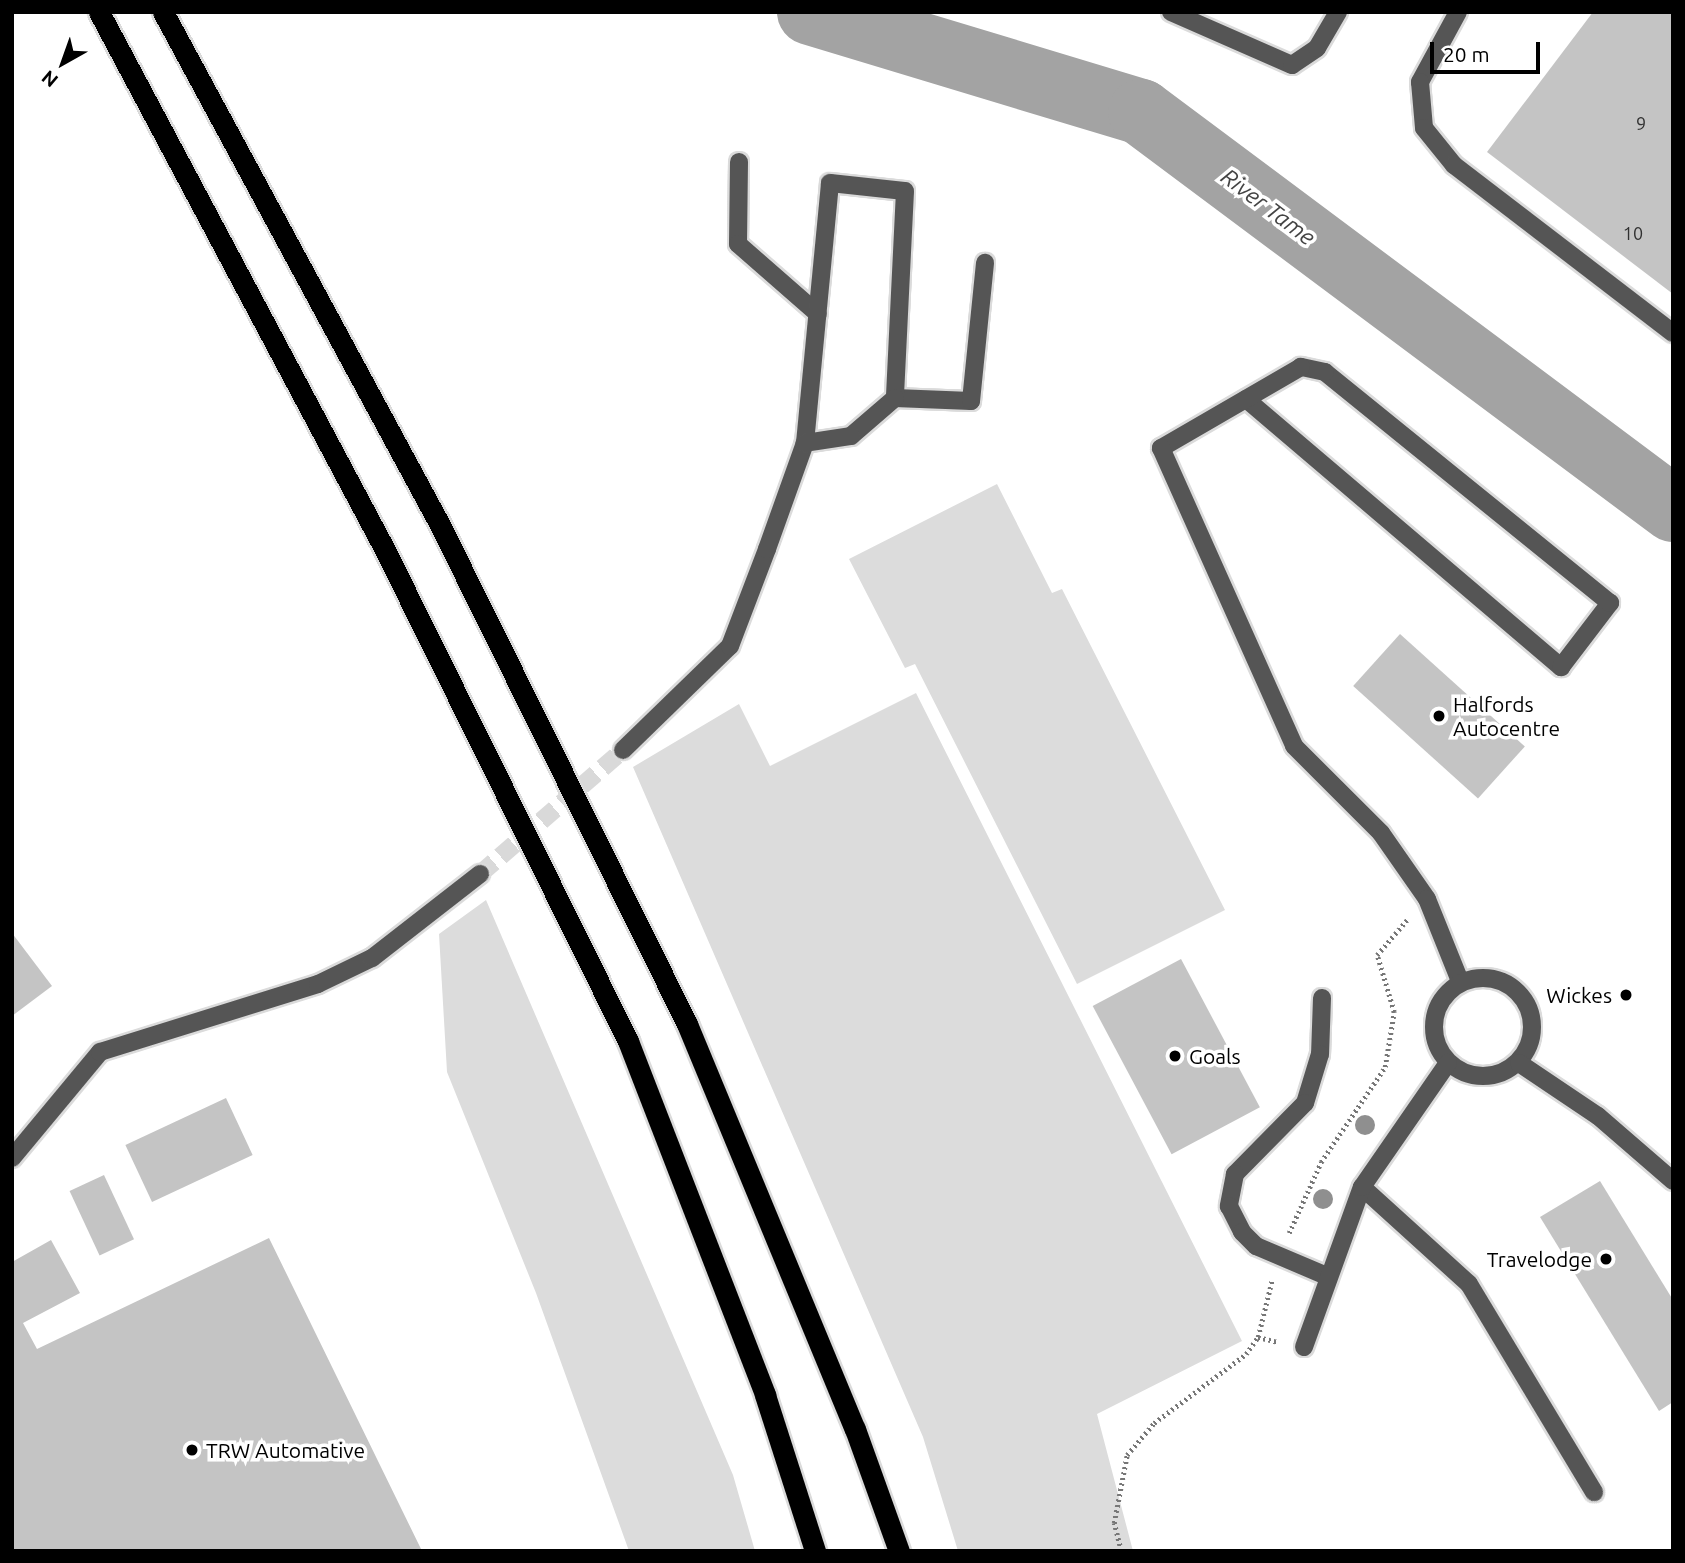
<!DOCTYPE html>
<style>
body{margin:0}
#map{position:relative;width:1685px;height:1563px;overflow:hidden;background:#fff;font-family:Ubuntu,sans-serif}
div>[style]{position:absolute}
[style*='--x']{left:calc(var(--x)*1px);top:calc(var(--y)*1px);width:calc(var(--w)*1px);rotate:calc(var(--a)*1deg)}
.green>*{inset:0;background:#dcdcdc}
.river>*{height:66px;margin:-33px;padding:0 33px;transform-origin:33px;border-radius:33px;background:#a3a3a3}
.building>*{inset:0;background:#c4c4c4;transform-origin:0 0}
.minor-tunnel>*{height:18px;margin-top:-9px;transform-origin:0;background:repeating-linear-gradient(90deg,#d9d9d9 0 18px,transparent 0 27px)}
.path>*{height:4.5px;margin-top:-2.25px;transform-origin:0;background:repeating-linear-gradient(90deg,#777 0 2px,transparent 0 5.5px)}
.roads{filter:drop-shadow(2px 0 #dbdbdb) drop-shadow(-2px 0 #dbdbdb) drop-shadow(0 2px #dbdbdb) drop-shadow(0 -2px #dbdbdb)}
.minor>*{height:18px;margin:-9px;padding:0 9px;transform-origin:9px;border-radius:9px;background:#555}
.minor>.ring{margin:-9px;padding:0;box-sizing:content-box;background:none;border:18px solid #555;border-radius:50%}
.highway>*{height:21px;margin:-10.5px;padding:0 10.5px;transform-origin:10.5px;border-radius:10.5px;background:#000}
.trees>*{width:20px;height:20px;margin:-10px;border-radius:50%;background:#8f8f8f}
.dots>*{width:19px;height:19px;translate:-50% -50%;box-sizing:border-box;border:4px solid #fff;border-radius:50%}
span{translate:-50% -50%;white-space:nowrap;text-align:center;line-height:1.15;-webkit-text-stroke:7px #fff;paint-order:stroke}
.number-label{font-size:18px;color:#313131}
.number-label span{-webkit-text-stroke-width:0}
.poi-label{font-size:21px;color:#000}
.left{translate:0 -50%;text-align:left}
.right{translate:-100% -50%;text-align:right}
.water-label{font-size:23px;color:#444;font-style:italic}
.frame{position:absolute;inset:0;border:14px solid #000;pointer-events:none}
.north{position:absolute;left:28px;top:28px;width:70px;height:70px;-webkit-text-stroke:5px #fff;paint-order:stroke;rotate:220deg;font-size:19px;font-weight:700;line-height:28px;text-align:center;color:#000}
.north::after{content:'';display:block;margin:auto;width:24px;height:32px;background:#000;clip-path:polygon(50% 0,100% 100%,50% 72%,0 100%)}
.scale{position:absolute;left:1430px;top:42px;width:110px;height:32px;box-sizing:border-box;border:4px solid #000;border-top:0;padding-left:9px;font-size:21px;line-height:24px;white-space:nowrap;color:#000;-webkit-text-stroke:5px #fff;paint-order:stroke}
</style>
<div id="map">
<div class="green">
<i style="clip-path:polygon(997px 484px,1052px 593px,1062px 589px,1225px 910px,1077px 984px,915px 664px,905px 668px,849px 559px)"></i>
<i style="clip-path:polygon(916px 693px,1242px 1341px,1097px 1414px,1133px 1551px,958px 1551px,923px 1437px,633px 767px,739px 704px,770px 766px)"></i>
<i style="clip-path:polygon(486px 900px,733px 1475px,755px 1551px,629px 1551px,536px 1293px,447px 1072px,439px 934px)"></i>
</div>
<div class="river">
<i style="--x:810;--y:12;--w:346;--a:16.8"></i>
<i style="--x:1141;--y:112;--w:664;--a:36.73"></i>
</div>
<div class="building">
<i style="clip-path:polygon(1593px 12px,1673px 12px,1673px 294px,1487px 152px)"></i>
<i style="left:1400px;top:634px;width:168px;height:70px;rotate:42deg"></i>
<i style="clip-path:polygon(12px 933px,52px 986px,12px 1016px)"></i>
<i style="left:1181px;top:959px;width:168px;height:100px;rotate:62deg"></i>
<i style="left:226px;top:1098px;width:63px;height:111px;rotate:65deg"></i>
<i style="left:104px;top:1175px;width:71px;height:38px;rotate:65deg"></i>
<i style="clip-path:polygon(1600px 1181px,1673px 1300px,1673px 1402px,1659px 1411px,1540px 1217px)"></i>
<i style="clip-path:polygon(269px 1238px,422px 1551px,12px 1551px,12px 1262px,51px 1240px,80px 1293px,23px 1323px,37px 1349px)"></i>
</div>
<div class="minor-tunnel">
<i style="--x:480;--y:874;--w:189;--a:-40.9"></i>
</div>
<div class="path">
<i style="--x:1289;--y:1233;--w:78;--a:-65.7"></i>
<i style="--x:1321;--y:1162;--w:115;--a:-56"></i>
<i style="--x:1385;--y:1067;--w:56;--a:-80.7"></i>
<i style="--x:1394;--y:1012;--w:59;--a:-106.6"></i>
<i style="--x:1377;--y:955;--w:46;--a:-49.4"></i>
<i style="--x:1258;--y:1337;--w:59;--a:-76.2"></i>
<i style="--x:1121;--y:1551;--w:29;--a:-104"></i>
<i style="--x:1114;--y:1523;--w:69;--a:-79.2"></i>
<i style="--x:1127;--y:1455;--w:42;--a:-49.8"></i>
<i style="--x:1154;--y:1423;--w:115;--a:-36.9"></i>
<i style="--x:1246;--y:1354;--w:21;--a:-55"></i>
<i style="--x:1258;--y:1337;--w:21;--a:14"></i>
</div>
<div class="roads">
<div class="minor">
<i style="--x:1171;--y:12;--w:132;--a:23.7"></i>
<i style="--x:1292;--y:65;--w:30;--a:-34"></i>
<i style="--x:1317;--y:48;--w:42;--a:-59.7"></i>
<i style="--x:1458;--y:12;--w:80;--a:118.5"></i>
<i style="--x:1420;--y:82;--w:46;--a:85"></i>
<i style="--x:1424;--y:128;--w:48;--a:51"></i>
<i style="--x:1454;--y:165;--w:276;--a:37.5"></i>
<i style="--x:739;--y:162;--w:82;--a:90.7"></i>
<i style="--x:738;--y:244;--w:106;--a:41.2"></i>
<i style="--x:895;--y:398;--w:76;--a:2.3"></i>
<i style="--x:971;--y:401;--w:139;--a:-84.2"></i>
<i style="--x:1246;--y:399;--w:414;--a:40.4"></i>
<i style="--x:1561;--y:667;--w:81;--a:-52.6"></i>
<i style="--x:1610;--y:603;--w:367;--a:-141"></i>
<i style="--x:1325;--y:372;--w:25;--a:-168"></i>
<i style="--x:1301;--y:367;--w:162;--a:149.9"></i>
<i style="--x:1161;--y:448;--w:326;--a:65.9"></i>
<i style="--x:1294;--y:746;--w:123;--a:45"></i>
<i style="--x:1381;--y:833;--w:80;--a:55.1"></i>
<i style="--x:1427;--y:899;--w:88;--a:68.1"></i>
<i style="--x:623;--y:750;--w:149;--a:-44.2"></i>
<i style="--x:730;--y:646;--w:104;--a:-69.1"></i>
<i style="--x:767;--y:549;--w:113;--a:-70.3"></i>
<i style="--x:805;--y:443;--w:261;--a:-84.5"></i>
<i style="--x:830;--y:183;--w:75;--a:6.1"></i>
<i style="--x:905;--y:191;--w:207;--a:92.8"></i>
<i style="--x:895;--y:398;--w:58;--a:139.2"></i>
<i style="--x:851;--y:436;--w:47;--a:171.3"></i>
<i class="ring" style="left:1434px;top:978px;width:80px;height:80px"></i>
<i style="--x:1322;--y:998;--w:56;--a:92"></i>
<i style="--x:1320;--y:1054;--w:51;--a:107"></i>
<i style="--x:1305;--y:1103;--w:100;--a:134.6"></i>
<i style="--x:1235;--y:1174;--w:33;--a:101"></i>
<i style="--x:1229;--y:1206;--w:29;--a:63"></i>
<i style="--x:1242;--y:1232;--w:20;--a:45"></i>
<i style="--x:1256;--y:1246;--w:79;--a:23"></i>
<i style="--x:1519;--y:1063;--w:95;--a:33.9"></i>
<i style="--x:1598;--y:1116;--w:99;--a:40.9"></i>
<i style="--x:12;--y:1158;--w:138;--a:-50.3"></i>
<i style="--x:100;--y:1052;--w:228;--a:-17.3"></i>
<i style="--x:318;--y:984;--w:60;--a:-25.7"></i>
<i style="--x:372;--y:958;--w:137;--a:-37.9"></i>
<i style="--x:1362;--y:1187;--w:144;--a:42.2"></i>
<i style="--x:1469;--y:1284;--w:243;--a:59"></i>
<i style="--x:1304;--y:1347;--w:170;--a:-70.1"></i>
<i style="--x:1362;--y:1187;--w:151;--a:-55.3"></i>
</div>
<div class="highway">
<i style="--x:99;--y:12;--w:607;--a:62"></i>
<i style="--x:384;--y:548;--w:550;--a:63.67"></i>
<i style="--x:628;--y:1041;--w:380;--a:68.8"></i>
<i style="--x:765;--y:1395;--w:164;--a:72.2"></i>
<i style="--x:163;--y:12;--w:581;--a:61.63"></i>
<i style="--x:439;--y:523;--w:559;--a:63.66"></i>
<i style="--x:687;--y:1024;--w:438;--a:67.5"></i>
<i style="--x:855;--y:1429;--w:130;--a:70.2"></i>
</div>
</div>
<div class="trees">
<i style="left:1365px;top:1125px"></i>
<i style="left:1323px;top:1199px"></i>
</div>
<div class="dots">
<i style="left:1439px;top:716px;background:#000"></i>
<i style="left:1626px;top:995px;background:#000"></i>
<i style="left:1175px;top:1056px;background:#000"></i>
<i style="left:1606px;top:1259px;background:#000"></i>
<i style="left:192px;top:1450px;background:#000"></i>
</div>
<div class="number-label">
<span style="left:1641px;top:123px">9</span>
<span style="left:1633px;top:233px">10</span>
</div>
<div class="poi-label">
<span class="left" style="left:1453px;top:716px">Halfords<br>Autocentre</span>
<span class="right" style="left:1612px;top:995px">Wickes</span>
<span class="left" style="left:1189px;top:1056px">Goals</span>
<span class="right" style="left:1592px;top:1259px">Travelodge</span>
<span class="left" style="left:206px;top:1450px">TRW Automative</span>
</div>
<div class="water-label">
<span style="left:1268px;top:207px;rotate:37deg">River Tame</span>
</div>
<div class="frame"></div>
<div class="north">N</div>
<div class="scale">20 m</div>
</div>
